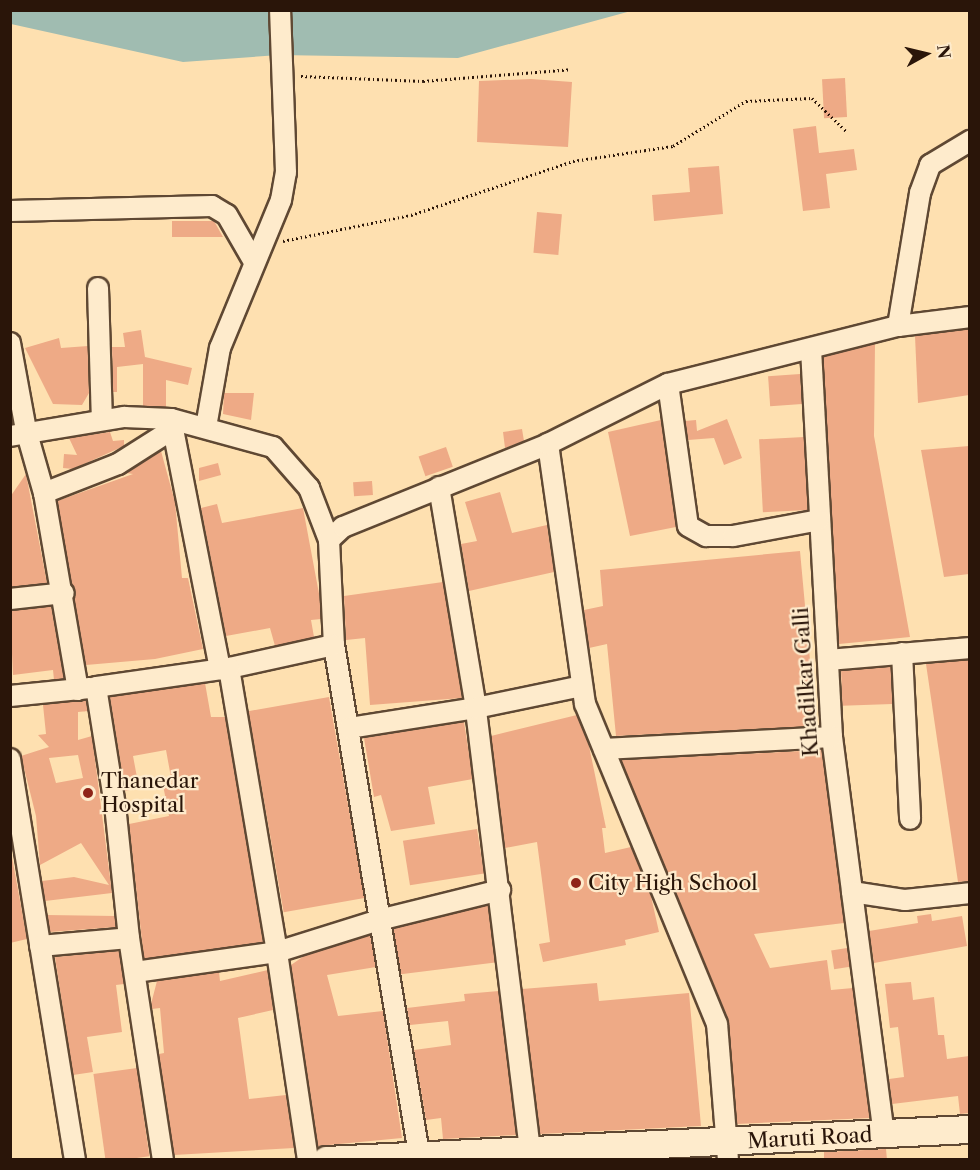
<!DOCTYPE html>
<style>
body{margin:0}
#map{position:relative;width:980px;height:1170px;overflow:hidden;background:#fee0b0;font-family:"Libre Caslon Text",serif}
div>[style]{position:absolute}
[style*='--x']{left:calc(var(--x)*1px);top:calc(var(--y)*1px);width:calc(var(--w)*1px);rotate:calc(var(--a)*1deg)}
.water>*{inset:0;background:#a0bcb1}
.building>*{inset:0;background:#eeaa86;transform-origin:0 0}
.path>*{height:3px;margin-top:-1.5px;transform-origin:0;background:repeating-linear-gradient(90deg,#2a1509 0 1.5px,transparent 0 4.5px)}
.roads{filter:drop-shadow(2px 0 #5f4833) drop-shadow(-2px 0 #5f4833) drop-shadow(0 2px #5f4833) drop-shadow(0 -2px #5f4833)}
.street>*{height:20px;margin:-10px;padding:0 10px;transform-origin:10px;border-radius:10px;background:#feebcc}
.secondary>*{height:27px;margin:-13.5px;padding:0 13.5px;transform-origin:13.5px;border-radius:13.5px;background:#feebcc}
.dots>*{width:16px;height:16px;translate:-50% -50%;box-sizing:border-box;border:3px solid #feebcc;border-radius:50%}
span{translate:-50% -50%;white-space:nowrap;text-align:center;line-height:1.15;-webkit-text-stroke:4.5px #feebcc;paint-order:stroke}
.street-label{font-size:21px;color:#2a1509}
.poi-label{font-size:21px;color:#2a1509}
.left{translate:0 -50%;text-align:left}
.frame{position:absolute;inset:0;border:12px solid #2a1509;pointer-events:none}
.north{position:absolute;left:896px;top:24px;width:60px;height:60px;-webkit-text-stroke:4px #feebcc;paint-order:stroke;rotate:82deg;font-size:16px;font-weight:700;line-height:24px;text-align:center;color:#2a1509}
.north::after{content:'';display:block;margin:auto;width:21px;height:27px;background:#2a1509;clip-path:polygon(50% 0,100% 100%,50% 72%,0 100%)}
</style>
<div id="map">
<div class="water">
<i style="clip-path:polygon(11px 10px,631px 11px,458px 58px,279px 55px,183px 62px,11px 24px)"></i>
</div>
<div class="building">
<i style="left:845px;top:78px;width:39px;height:23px;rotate:87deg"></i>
<i style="clip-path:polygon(531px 79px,572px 82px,568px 147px,477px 142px,479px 81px)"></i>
<i style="clip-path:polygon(816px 126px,819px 153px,854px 149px,857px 170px,826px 174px,830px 208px,803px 211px,793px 129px)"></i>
<i style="clip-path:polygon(719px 166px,723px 214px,654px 221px,652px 195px,690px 192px,688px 168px)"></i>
<i style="left:537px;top:212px;width:25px;height:41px;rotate:5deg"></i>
<i style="clip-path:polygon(172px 221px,214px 221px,223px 237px,172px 237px)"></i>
<i style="clip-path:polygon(969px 329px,969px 395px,918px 403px,915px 336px)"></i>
<i style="clip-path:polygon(141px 330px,145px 357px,192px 368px,188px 385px,166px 380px,166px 407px,143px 406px,143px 364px,117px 367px,117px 392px,113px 392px,112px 347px,125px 347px,123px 333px)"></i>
<i style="clip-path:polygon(59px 338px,61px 348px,88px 346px,89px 393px,82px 405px,53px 404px,25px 348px)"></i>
<i style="clip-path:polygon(875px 344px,874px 436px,910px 637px,839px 644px,823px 357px)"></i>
<i style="left:800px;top:374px;width:30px;height:32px;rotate:86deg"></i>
<i style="clip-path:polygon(224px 393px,254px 393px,251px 420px,223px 414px)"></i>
<i style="clip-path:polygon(727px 419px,742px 458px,724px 465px,714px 438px,688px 440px,685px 421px,696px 420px,697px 431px)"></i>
<i style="clip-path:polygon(661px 420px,676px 527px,630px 536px,608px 432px)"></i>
<i style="clip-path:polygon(522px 429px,524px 441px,505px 448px,503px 432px)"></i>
<i style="clip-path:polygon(110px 432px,113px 441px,124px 440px,124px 446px,73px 469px,63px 468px,64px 454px,77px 455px,69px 438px)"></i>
<i style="left:804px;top:437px;width:73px;height:45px;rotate:87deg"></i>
<i style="clip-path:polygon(969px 446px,969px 574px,944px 577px,921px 450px)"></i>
<i style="left:446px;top:447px;width:21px;height:29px;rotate:71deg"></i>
<i style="clip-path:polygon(161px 451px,175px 502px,182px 578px,188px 578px,203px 649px,155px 659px,86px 665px,57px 501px,133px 474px,126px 473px)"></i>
<i style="clip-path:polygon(218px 463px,221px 475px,199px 481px,199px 468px)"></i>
<i style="clip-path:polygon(26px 474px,47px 583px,10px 587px,10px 497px)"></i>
<i style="left:372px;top:481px;width:14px;height:19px;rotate:86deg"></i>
<i style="clip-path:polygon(500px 492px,512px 533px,547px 525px,554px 572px,469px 591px,461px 544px,477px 541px,465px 502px)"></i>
<i style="clip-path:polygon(217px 504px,222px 523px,303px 508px,320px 599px,321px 619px,311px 620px,314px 637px,275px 646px,270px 628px,226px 636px,201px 508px)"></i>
<i style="clip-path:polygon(800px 551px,816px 726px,616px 736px,607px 644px,589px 648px,584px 610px,603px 606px,600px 570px)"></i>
<i style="clip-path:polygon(443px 582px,462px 698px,370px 705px,365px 638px,346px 640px,344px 596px)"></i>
<i style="clip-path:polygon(51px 606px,64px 679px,54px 680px,53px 670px,13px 675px,10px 611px)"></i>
<i style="clip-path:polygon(969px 660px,969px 881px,958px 882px,926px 664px)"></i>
<i style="left:891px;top:667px;width:37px;height:50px;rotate:88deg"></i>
<i style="clip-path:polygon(205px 683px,211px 717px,225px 717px,263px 942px,144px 959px,129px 824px,169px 816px,163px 785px,172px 783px,166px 750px,133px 756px,139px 788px,125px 791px,110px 697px)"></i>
<i style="left:329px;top:697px;width:204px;height:82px;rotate:80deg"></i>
<i style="clip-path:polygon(evenodd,86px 700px,88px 711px,78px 712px,78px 740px,92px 736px,112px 893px,45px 901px,42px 881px,74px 877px,109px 885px,81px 843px,40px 865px,36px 816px,21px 756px,49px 747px,38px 735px,46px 734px,43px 705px,86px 700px,78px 755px,83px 778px,56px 783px,49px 758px,78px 755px)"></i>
<i style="clip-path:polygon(577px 715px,589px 746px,606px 828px,602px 828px,605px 853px,631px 847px,650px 892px,659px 932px,625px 940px,626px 945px,543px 962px,539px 944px,550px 942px,537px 842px,505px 848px,491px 736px)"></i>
<i style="clip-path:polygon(464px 722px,473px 779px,428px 787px,435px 824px,391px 831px,381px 795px,374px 797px,364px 738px)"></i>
<i style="clip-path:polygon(822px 750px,844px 923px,754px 934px,770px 968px,827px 960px,831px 990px,853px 988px,870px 1118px,737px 1124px,728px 1019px,621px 760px)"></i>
<i style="left:477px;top:829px;width:45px;height:75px;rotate:81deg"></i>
<i style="clip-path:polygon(10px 846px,27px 939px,10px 943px)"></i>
<i style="left:488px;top:905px;width:58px;height:97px;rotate:83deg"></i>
<i style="clip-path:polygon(931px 914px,932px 921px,962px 916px,967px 946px,874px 963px,869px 931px,918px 923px,917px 916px)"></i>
<i style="clip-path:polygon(47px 915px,115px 916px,116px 927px,50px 932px)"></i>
<i style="clip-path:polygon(370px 935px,376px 967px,327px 975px,338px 1016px,383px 1011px,402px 1138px,318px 1146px,291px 965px,304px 956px)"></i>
<i style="left:847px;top:948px;width:19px;height:16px;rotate:81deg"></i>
<i style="clip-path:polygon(119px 951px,124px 984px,116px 985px,122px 1032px,87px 1037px,93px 1072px,73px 1075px,55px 957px)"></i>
<i style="clip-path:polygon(268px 970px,273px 1010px,238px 1018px,249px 1099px,286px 1095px,294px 1148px,174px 1155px,159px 1054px,164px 1053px,160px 1008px,152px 1009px,151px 1004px,157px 981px,219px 972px,220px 981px)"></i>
<i style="clip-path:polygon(911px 982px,913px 1000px,934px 997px,938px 1035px,944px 1035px,947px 1059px,969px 1056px,969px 1113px,960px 1114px,958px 1096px,892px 1104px,889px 1079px,904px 1077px,898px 1027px,890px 1028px,885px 984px)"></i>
<i style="clip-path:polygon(597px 983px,599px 1001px,689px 993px,701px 1126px,540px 1134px,522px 989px)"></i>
<i style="clip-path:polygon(499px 991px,516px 1135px,443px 1139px,441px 1118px,426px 1120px,414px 1050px,451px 1045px,448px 1021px,410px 1025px,407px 1008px,465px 1001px,464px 994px)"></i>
<i style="left:137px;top:1068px;width:89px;height:44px;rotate:82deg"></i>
<i style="clip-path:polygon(886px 1149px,887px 1160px,824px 1160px,824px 1152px)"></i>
</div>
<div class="path">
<i style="--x:301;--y:76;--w:122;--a:2.3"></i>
<i style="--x:423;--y:81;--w:148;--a:-4.6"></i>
<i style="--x:283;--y:241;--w:131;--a:-11.5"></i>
<i style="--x:411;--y:215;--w:171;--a:-18.4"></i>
<i style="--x:573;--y:161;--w:101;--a:-8.5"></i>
<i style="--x:673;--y:146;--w:86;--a:-31.7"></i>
<i style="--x:746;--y:101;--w:66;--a:-2.6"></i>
<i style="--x:812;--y:98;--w:47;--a:44.1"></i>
</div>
<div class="roads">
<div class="street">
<i style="--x:10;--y:211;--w:202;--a:-1.4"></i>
<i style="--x:212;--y:206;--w:17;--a:31"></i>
<i style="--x:227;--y:215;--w:54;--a:60.1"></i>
<i style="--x:98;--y:288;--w:131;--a:88.3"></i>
<i style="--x:898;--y:326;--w:135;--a:-80.6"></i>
<i style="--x:920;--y:193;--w:30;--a:-70"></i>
<i style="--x:930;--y:165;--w:47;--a:-31"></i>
<i style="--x:10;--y:343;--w:88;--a:79.6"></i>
<i style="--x:26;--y:430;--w:66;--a:74.1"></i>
<i style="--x:44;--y:493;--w:200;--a:80.2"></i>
<i style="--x:811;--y:349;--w:389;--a:86.9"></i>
<i style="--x:832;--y:737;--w:156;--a:82.6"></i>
<i style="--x:852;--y:892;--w:54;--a:8.6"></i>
<i style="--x:905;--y:900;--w:65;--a:-6.1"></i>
<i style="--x:668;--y:384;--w:143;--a:82"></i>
<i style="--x:688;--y:526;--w:21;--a:29"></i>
<i style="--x:706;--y:536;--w:27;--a:0"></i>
<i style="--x:733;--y:536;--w:87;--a:-10.5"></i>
<i style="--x:171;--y:419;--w:255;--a:78.9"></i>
<i style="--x:206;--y:427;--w:80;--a:-80"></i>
<i style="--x:220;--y:348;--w:160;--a:-67.6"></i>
<i style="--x:281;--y:200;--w:28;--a:-80"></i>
<i style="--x:286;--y:172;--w:162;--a:-92.1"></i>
<i style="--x:10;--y:436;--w:116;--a:-9.5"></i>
<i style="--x:124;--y:417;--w:47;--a:2.4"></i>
<i style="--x:171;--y:419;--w:106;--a:15.4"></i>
<i style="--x:273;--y:447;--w:55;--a:48.7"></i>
<i style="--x:309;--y:488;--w:56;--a:69"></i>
<i style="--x:329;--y:540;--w:105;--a:87.3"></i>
<i style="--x:334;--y:645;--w:522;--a:80.52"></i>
<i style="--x:44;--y:493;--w:79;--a:-21.4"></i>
<i style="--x:118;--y:464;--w:65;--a:-32.5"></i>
<i style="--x:329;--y:540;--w:19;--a:-43"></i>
<i style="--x:343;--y:527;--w:221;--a:-22"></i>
<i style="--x:10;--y:599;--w:54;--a:-6.3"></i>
<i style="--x:902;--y:653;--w:166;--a:87.2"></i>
<i style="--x:828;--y:660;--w:143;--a:-4.8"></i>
<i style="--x:229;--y:668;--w:107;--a:-12.4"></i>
<i style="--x:10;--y:696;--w:80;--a:-5.7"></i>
<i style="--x:349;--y:728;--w:129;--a:-8.9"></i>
<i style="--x:476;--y:708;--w:224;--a:-99.5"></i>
<i style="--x:604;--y:749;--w:228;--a:-3"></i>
<i style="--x:10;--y:759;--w:406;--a:80.8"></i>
<i style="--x:852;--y:892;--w:244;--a:82.5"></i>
<i style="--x:40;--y:946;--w:89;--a:-5.1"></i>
<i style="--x:135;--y:972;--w:143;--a:-8"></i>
<i style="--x:277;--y:952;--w:288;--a:-99.6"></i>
<i style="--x:229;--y:668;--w:134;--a:171.9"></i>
<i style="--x:96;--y:687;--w:120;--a:80.9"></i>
<i style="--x:115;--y:805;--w:134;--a:84"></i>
<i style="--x:129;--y:938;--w:225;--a:81.3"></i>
<i style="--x:530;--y:1150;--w:445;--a:-97"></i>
<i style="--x:476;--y:708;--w:108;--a:-11.7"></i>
<i style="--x:308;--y:1160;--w:210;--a:-98.5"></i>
<i style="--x:277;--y:952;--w:107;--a:-17.4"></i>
<i style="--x:379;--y:920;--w:125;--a:-13.9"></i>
<i style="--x:728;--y:1160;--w:136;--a:-94.6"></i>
<i style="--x:717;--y:1024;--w:346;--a:-112.4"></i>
<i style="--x:585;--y:704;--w:263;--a:-98.1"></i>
<i style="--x:548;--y:444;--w:134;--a:-26.6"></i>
<i style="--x:668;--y:384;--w:237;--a:-14.2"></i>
<i style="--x:898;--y:326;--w:73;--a:-7.1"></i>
</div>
<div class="secondary">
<i style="--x:326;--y:1160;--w:645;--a:-2.76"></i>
</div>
</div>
<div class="dots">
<i style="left:88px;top:793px;background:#8f2418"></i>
<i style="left:576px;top:883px;background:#8f2418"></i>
</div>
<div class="street-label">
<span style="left:806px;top:682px;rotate:-94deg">Khadilkar Galli</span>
<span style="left:810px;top:1138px;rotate:-3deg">Maruti Road</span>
</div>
<div class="poi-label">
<span class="left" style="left:101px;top:793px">Thanedar<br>Hospital</span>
<span class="left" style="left:588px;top:883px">City High School</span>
</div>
<div class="frame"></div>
<div class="north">N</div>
</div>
